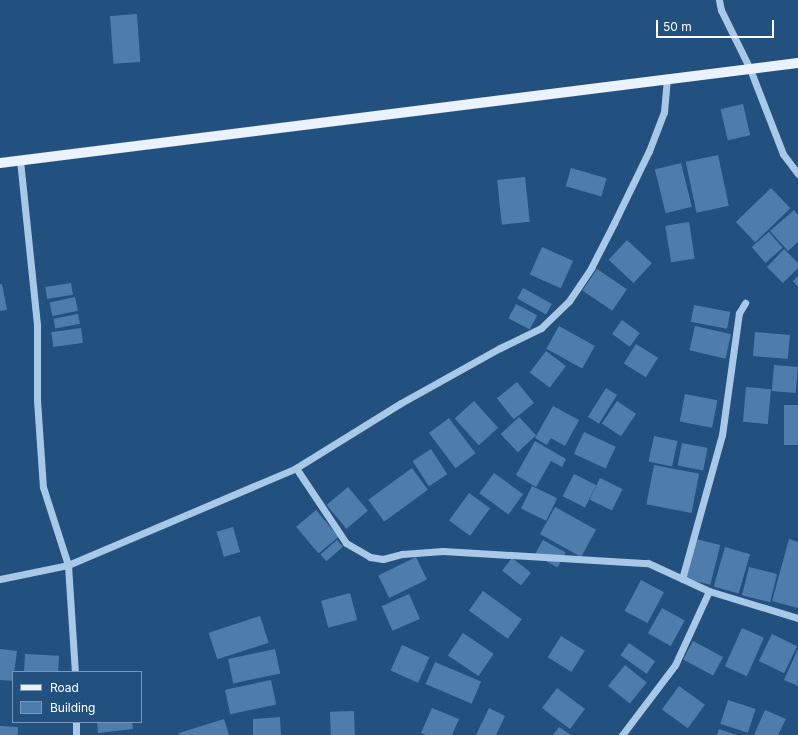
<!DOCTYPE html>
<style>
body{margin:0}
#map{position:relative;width:798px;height:735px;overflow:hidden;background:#225180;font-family:Inter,sans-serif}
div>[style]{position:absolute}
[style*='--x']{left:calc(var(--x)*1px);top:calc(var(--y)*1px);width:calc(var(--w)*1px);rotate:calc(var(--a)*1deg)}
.building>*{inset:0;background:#4f7dab;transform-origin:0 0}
.minor>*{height:7px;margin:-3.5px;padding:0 3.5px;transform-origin:3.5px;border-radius:3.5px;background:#a8c8e7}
.major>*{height:10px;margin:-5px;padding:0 5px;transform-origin:5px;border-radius:5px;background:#eaf2fd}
span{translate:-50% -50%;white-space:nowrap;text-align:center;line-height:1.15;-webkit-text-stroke:3px #225180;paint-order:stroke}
.legend{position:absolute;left:12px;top:671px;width:130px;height:52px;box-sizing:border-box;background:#225180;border:1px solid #7a97b3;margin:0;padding:5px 7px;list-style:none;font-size:12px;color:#fff}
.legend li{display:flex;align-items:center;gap:8px;height:20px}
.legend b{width:20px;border:1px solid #7a97b3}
.scale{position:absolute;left:656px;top:20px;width:118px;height:18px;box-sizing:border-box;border:2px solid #fff;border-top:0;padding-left:5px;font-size:12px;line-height:14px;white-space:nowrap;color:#fff;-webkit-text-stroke:3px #225180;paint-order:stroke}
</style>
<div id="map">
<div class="building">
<i style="left:137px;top:14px;width:48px;height:27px;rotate:86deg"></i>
<i style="left:743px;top:104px;width:32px;height:23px;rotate:77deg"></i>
<i style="left:718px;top:155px;width:52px;height:33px;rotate:78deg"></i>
<i style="left:681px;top:163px;width:45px;height:27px;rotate:76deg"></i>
<i style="left:571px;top:168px;width:37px;height:19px;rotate:16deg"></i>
<i style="left:525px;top:177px;width:45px;height:28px;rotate:84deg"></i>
<i style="left:771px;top:188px;width:28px;height:49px;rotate:46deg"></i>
<i style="clip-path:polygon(794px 210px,798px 215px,798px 242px,788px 251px,770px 231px)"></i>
<i style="left:689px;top:222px;width:37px;height:24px;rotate:81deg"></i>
<i style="left:769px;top:232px;width:21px;height:23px;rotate:49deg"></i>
<i style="left:627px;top:240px;width:34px;height:27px;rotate:43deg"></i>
<i style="left:542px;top:247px;width:34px;height:30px;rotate:24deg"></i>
<i style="clip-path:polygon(784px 249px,798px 263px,798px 268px,783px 283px,767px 267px)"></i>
<i style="left:597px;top:269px;width:36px;height:26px;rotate:34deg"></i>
<i style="clip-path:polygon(798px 276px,798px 287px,793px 281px)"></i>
<i style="left:71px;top:283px;width:12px;height:26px;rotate:81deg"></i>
<i style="clip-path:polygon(0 284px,2px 284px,7px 310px,0 311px)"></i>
<i style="left:523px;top:288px;width:33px;height:12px;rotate:29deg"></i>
<i style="left:75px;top:297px;width:14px;height:26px;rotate:78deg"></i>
<i style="left:516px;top:304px;width:24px;height:16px;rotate:28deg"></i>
<i style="left:694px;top:305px;width:37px;height:17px;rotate:11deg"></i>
<i style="left:78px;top:314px;width:10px;height:25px;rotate:79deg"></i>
<i style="left:622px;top:320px;width:22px;height:17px;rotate:36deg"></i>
<i style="left:559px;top:326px;width:41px;height:26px;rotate:29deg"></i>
<i style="left:695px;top:326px;width:37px;height:25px;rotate:13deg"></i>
<i style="left:81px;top:328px;width:15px;height:30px;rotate:82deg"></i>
<i style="left:755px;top:332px;width:35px;height:24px;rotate:5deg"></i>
<i style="left:636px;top:344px;width:26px;height:23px;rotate:32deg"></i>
<i style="left:546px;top:351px;width:25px;height:27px;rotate:37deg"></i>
<i style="left:774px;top:365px;width:24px;height:26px;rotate:5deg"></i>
<i style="left:517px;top:382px;width:27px;height:26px;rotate:51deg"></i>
<i style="left:746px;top:387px;width:25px;height:35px;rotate:5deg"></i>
<i style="left:606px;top:388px;width:13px;height:34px;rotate:32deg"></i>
<i style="left:685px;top:394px;width:33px;height:28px;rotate:11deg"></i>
<i style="left:474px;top:401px;width:36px;height:26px;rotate:48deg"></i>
<i style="left:617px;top:401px;width:23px;height:27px;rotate:34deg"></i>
<i style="left:798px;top:405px;width:40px;height:14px;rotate:90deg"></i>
<i style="clip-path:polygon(553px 406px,579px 420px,565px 446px,551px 438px,547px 445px,535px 438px)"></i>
<i style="left:519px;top:417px;width:25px;height:25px;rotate:47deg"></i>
<i style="left:449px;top:418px;width:44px;height:25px;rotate:53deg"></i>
<i style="left:584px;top:432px;width:35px;height:24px;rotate:25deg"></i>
<i style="left:654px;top:436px;width:24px;height:26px;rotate:12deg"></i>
<i style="clip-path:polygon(535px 441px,566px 459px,562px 467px,551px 461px,536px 487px,516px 475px)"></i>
<i style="left:682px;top:443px;width:26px;height:23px;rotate:11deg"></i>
<i style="left:431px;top:449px;width:30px;height:22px;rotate:57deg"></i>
<i style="left:654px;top:465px;width:46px;height:40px;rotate:11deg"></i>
<i style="left:412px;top:468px;width:27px;height:54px;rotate:54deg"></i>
<i style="left:494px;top:473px;width:36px;height:25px;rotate:36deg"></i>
<i style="left:574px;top:474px;width:25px;height:25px;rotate:27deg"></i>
<i style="left:600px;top:478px;width:25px;height:24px;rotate:26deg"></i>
<i style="left:532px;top:486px;width:28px;height:25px;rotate:26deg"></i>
<i style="left:348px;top:487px;width:31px;height:28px;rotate:50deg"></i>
<i style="left:469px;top:493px;width:26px;height:34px;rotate:36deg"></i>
<i style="left:555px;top:507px;width:47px;height:31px;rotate:29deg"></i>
<i style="left:316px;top:510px;width:35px;height:26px;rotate:50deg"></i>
<i style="left:233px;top:527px;width:26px;height:17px;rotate:74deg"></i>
<i style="left:696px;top:539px;width:25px;height:41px;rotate:14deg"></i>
<i style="clip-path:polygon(789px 539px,798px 542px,798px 608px,772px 601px)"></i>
<i style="left:337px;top:540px;width:9px;height:22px;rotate:49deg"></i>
<i style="left:543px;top:540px;width:26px;height:17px;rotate:29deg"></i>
<i style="left:725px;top:547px;width:26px;height:41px;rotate:16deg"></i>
<i style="left:416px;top:557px;width:25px;height:42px;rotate:64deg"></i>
<i style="left:512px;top:558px;width:24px;height:16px;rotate:38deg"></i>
<i style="left:749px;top:567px;width:29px;height:29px;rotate:14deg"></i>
<i style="left:641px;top:580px;width:26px;height:35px;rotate:28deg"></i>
<i style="left:483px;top:591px;width:48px;height:24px;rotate:36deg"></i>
<i style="left:350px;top:593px;width:28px;height:30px;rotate:75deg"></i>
<i style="left:409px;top:594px;width:27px;height:30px;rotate:66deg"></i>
<i style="left:662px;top:608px;width:26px;height:29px;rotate:29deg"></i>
<i style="left:260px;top:616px;width:28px;height:54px;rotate:72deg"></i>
<i style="left:742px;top:628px;width:24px;height:42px;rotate:24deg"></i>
<i style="left:463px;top:633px;width:37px;height:27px;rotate:34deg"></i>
<i style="left:772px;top:634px;width:28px;height:30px;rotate:26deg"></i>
<i style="left:561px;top:636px;width:28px;height:25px;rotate:32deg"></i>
<i style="left:693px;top:641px;width:34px;height:21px;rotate:28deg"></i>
<i style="left:629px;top:643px;width:32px;height:15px;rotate:35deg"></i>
<i style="left:402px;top:645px;width:30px;height:28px;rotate:24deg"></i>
<i style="clip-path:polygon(0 649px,17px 651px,13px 681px,0 680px)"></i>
<i style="left:275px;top:649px;width:25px;height:48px;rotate:78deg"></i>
<i style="clip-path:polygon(798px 649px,798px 686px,784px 680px)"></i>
<i style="left:25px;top:654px;width:34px;height:18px;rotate:3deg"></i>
<i style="left:435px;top:662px;width:50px;height:24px;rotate:23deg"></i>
<i style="left:625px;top:665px;width:28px;height:27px;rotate:39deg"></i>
<i style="left:271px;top:680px;width:25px;height:47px;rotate:78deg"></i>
<i style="left:679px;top:686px;width:32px;height:29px;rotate:36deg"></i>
<i style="left:557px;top:688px;width:35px;height:25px;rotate:37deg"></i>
<i style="left:728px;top:700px;width:29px;height:25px;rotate:18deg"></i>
<i style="clip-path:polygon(432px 708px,459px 719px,452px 735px,426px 735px,421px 733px)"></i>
<i style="clip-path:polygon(489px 708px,505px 716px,496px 735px,476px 735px)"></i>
<i style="clip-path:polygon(765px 710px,786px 719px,778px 735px,754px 735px)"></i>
<i style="left:354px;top:711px;width:24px;height:24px;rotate:88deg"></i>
<i style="clip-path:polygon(280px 717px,281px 735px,253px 735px,253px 719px)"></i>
<i style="clip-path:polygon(224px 719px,229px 735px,180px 735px,179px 733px)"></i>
<i style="clip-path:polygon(97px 722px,132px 722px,133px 729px,98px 733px)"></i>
<i style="left:0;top:726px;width:18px;height:9px;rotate:3deg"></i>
<i style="clip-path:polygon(559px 727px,571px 735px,553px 735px)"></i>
<i style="clip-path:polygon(719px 729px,737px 735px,717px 735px)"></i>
</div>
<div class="minor">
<i style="--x:719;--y:0;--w:10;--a:79"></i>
<i style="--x:721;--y:10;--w:66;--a:63.8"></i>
<i style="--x:750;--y:69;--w:91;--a:68.8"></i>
<i style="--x:783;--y:154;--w:25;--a:53"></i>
<i style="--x:20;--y:160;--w:166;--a:84.1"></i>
<i style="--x:37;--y:325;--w:75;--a:90"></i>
<i style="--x:37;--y:400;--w:87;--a:86.1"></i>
<i style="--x:43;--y:487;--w:82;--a:72.2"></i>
<i style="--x:68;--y:565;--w:107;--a:86.3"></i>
<i style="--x:296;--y:468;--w:90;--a:56.3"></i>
<i style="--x:346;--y:543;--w:28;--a:30"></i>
<i style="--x:370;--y:557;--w:13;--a:9"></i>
<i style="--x:383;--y:559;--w:20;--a:-15"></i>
<i style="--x:402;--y:554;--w:41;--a:-4.2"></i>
<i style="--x:443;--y:551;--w:205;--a:3.4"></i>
<i style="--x:648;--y:563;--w:67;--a:24.7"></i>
<i style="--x:709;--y:591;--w:93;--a:16.9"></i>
<i style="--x:0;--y:579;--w:69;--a:-11.6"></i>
<i style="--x:68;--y:565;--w:248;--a:-23"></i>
<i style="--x:296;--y:468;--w:123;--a:-31.8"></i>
<i style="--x:401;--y:403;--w:113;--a:-29.1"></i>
<i style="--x:500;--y:348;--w:46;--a:-26"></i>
<i style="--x:541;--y:328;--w:39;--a:-44"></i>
<i style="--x:569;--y:301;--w:40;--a:-56"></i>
<i style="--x:591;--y:268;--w:51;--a:-62.9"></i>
<i style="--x:614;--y:223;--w:80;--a:-64.1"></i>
<i style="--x:649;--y:151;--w:42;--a:-69"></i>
<i style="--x:664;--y:112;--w:33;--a:-85"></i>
<i style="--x:682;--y:579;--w:149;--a:-74.5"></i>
<i style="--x:722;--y:435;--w:123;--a:-82.1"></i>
<i style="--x:739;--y:313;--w:12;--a:-59"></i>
<i style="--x:76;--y:735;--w:13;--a:-90"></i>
<i style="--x:622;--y:735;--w:88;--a:-52.9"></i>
<i style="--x:675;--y:665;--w:81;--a:-65.3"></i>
</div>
<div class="major">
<i style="--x:0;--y:163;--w:804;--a:-7.14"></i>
</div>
<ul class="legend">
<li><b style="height:5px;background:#eaf2fd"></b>Road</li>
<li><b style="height:11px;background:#4f7dab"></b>Building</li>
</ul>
<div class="scale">50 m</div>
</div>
